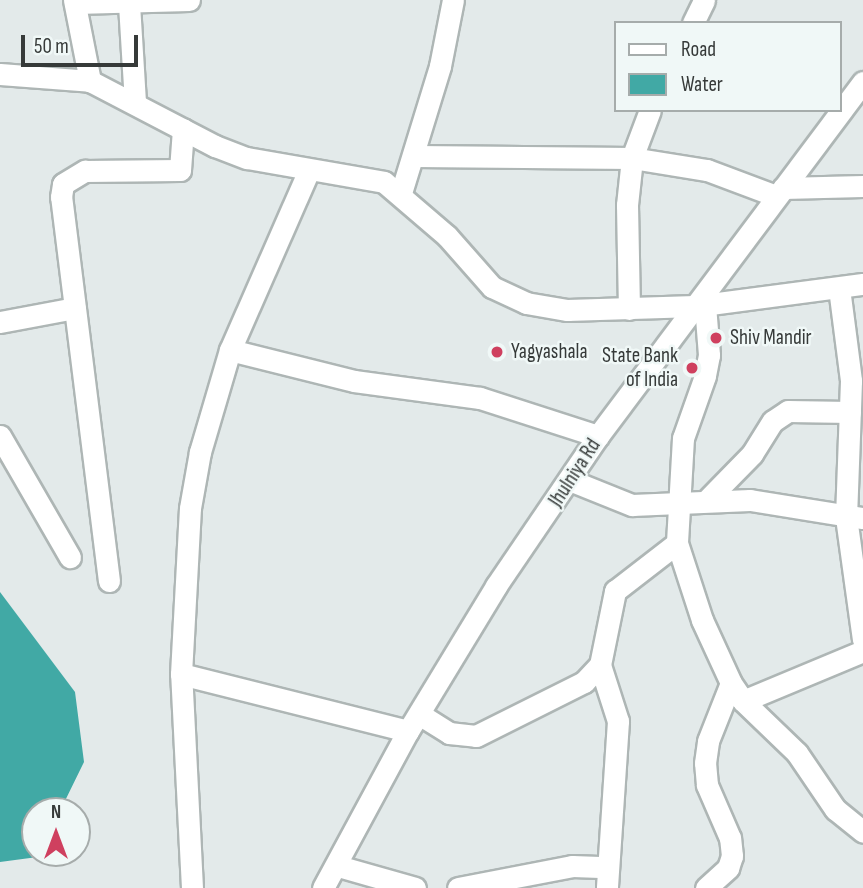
<!DOCTYPE html>
<style>
body{margin:0}
#map{position:relative;width:863px;height:888px;overflow:hidden;background:#e3eaea;font-family:"Sofia Sans Condensed",sans-serif}
div>[style]{position:absolute}
[style*='--x']{left:calc(var(--x)*1px);top:calc(var(--y)*1px);width:calc(var(--w)*1px);rotate:calc(var(--a)*1deg)}
.water>*{inset:0;background:#41a9a5}
.roads{filter:drop-shadow(2px 0 #aeb6b5) drop-shadow(-2px 0 #aeb6b5) drop-shadow(0 2px #aeb6b5) drop-shadow(0 -2px #aeb6b5)}
.minor>*{height:21px;margin:-10.5px;padding:0 10.5px;transform-origin:10.5px;border-radius:10.5px;background:#fff}
.dots>*{width:19px;height:19px;translate:-50% -50%;box-sizing:border-box;border:4px solid #f0f8f7;border-radius:50%}
span{translate:-50% -50%;white-space:nowrap;text-align:center;line-height:1.15;-webkit-text-stroke:5px #f0f8f7;paint-order:stroke}
.poi-label{font-size:21px;color:#363a39}
.left{translate:0 -50%;text-align:left}
.right{translate:-100% -50%;text-align:right}
.street-label{font-size:21px;color:#363a39}
.legend{position:absolute;left:614px;top:21px;width:228px;height:91px;box-sizing:border-box;background:#f0f8f7;border:2px solid #a6acab;margin:0;padding:9px 12px;list-style:none;font-size:21px;color:#363a39}
.legend li{display:flex;align-items:center;gap:14px;height:35px}
.legend b{width:35px;border:2px solid #a6acab}
.north{position:absolute;left:21px;top:797px;width:70px;height:70px;box-sizing:border-box;background:#f0f8f7;border:2px solid #a6acab;border-radius:50%;rotate:0deg;font-size:19px;font-weight:700;line-height:28px;text-align:center;color:#363a39}
.north::after{content:'';display:block;margin:auto;width:24px;height:32px;background:#cf405f;clip-path:polygon(50% 0,100% 100%,50% 72%,0 100%)}
.scale{position:absolute;left:21px;top:35px;width:117px;height:32px;box-sizing:border-box;border:4px solid #363a39;border-top:0;padding-left:9px;font-size:21px;line-height:24px;white-space:nowrap;color:#363a39;-webkit-text-stroke:5px #f0f8f7;paint-order:stroke}
</style>
<div id="map">
<div class="water">
<i style="clip-path:polygon(0 592px,75px 692px,84px 762px,60px 811px,35px 811px,35px 853px,60px 854px,0 862px)"></i>
</div>
<div class="roads">
<div class="minor">
<i style="--x:74;--y:0;--w:83;--a:78.8"></i>
<i style="--x:75;--y:3;--w:114;--a:-1.5"></i>
<i style="--x:129;--y:4;--w:98;--a:86.5"></i>
<i style="--x:693;--y:23;--w:25;--a:-64"></i>
<i style="--x:0;--y:74;--w:90;--a:4.4"></i>
<i style="--x:90;--y:81;--w:141;--a:27.5"></i>
<i style="--x:215;--y:146;--w:34;--a:21"></i>
<i style="--x:247;--y:158;--w:139;--a:9.9"></i>
<i style="--x:384;--y:182;--w:83;--a:40.6"></i>
<i style="--x:447;--y:236;--w:68;--a:48.6"></i>
<i style="--x:492;--y:287;--w:38;--a:25"></i>
<i style="--x:526;--y:303;--w:42;--a:9.7"></i>
<i style="--x:567;--y:310;--w:128;--a:-1.8"></i>
<i style="--x:695;--y:306;--w:169;--a:-7.5"></i>
<i style="--x:415;--y:156;--w:217;--a:0.5"></i>
<i style="--x:632;--y:158;--w:76;--a:9.1"></i>
<i style="--x:707;--y:170;--w:74;--a:20.6"></i>
<i style="--x:783;--y:188;--w:80;--a:-1.4"></i>
<i style="--x:401;--y:193;--w:133;--a:-72.9"></i>
<i style="--x:440;--y:66;--w:67;--a:-78.9"></i>
<i style="--x:839;--y:288;--w:94;--a:82.6"></i>
<i style="--x:851;--y:381;--w:136;--a:92.1"></i>
<i style="--x:846;--y:517;--w:124;--a:82.1"></i>
<i style="--x:705;--y:305;--w:50;--a:85.4"></i>
<i style="--x:709;--y:355;--w:21;--a:101"></i>
<i style="--x:705;--y:376;--w:66;--a:109.5"></i>
<i style="--x:683;--y:438;--w:105;--a:93.3"></i>
<i style="--x:677;--y:543;--w:81;--a:72"></i>
<i style="--x:702;--y:620;--w:69;--a:65.3"></i>
<i style="--x:731;--y:683;--w:22;--a:56"></i>
<i style="--x:743;--y:701;--w:75;--a:43.9"></i>
<i style="--x:797;--y:753;--w:68;--a:55.8"></i>
<i style="--x:835;--y:809;--w:36;--a:39"></i>
<i style="--x:629;--y:309;--w:104;--a:-91.1"></i>
<i style="--x:627;--y:205;--w:47;--a:-83.9"></i>
<i style="--x:632;--y:158;--w:51;--a:-69.4"></i>
<i style="--x:0;--y:322;--w:76;--a:-10.6"></i>
<i style="--x:230;--y:350;--w:128;--a:14"></i>
<i style="--x:354;--y:381;--w:127;--a:7.7"></i>
<i style="--x:480;--y:398;--w:124;--a:17.9"></i>
<i style="--x:0;--y:436;--w:140;--a:60"></i>
<i style="--x:572;--y:481;--w:65;--a:21.8"></i>
<i style="--x:632;--y:505;--w:118;--a:-2.4"></i>
<i style="--x:750;--y:500;--w:114;--a:9.1"></i>
<i style="--x:706;--y:501;--w:66;--a:-45.6"></i>
<i style="--x:752;--y:454;--w:39;--a:-58"></i>
<i style="--x:773;--y:421;--w:18;--a:-34"></i>
<i style="--x:788;--y:411;--w:62;--a:0.9"></i>
<i style="--x:109;--y:581;--w:387;--a:-97.1"></i>
<i style="--x:61;--y:197;--w:13;--a:-81"></i>
<i style="--x:63;--y:184;--w:26;--a:-31"></i>
<i style="--x:85;--y:171;--w:95;--a:-0.6"></i>
<i style="--x:180;--y:170;--w:41;--a:-85.8"></i>
<i style="--x:600;--y:665;--w:59;--a:72.2"></i>
<i style="--x:618;--y:721;--w:167;--a:93.8"></i>
<i style="--x:181;--y:674;--w:234;--a:14.1"></i>
<i style="--x:743;--y:701;--w:130;--a:-22.6"></i>
<i style="--x:419;--y:714;--w:36;--a:32"></i>
<i style="--x:449;--y:733;--w:27;--a:6"></i>
<i style="--x:476;--y:736;--w:121;--a:-26.6"></i>
<i style="--x:584;--y:682;--w:23;--a:-47"></i>
<i style="--x:600;--y:665;--w:76;--a:-78.5"></i>
<i style="--x:615;--y:591;--w:78;--a:-37.7"></i>
<i style="--x:338;--y:866;--w:80;--a:15.9"></i>
<i style="--x:192;--y:888;--w:214;--a:-92.9"></i>
<i style="--x:181;--y:674;--w:166;--a:-86.9"></i>
<i style="--x:190;--y:508;--w:57;--a:-79.9"></i>
<i style="--x:200;--y:452;--w:106;--a:-73.6"></i>
<i style="--x:230;--y:350;--w:194;--a:-66.3"></i>
<i style="--x:323;--y:888;--w:179;--a:-61.6"></i>
<i style="--x:408;--y:731;--w:170;--a:-58.7"></i>
<i style="--x:496;--y:586;--w:181;--a:-55.8"></i>
<i style="--x:598;--y:436;--w:442;--a:-53.2"></i>
<i style="--x:458;--y:888;--w:116;--a:-10.9"></i>
<i style="--x:572;--y:866;--w:35;--a:2"></i>
<i style="--x:706;--y:888;--w:30;--a:-42"></i>
<i style="--x:728;--y:868;--w:13;--a:-72"></i>
<i style="--x:732;--y:856;--w:18;--a:-96"></i>
<i style="--x:730;--y:838;--w:58;--a:-113.5"></i>
<i style="--x:707;--y:785;--w:22;--a:-95"></i>
<i style="--x:705;--y:763;--w:22;--a:-82"></i>
<i style="--x:708;--y:741;--w:62;--a:-68.4"></i>
</div>
</div>
<div class="dots">
<i style="left:716px;top:338px;background:#cf405f"></i>
<i style="left:497px;top:352px;background:#cf405f"></i>
<i style="left:692px;top:368px;background:#cf405f"></i>
</div>
<div class="poi-label">
<span class="left" style="left:730px;top:338px">Shiv Mandir</span>
<span class="left" style="left:511px;top:352px">Yagyashala</span>
<span class="right" style="left:678px;top:368px">State Bank<br>of India</span>
</div>
<div class="street-label">
<span style="left:575px;top:473px;rotate:-57deg">Jhulniya Rd</span>
</div>
<ul class="legend">
<li><b style="height:9px;background:#fff"></b>Road</li>
<li><b style="height:19px;background:#41a9a5"></b>Water</li>
</ul>
<div class="north">N</div>
<div class="scale">50 m</div>
</div>
